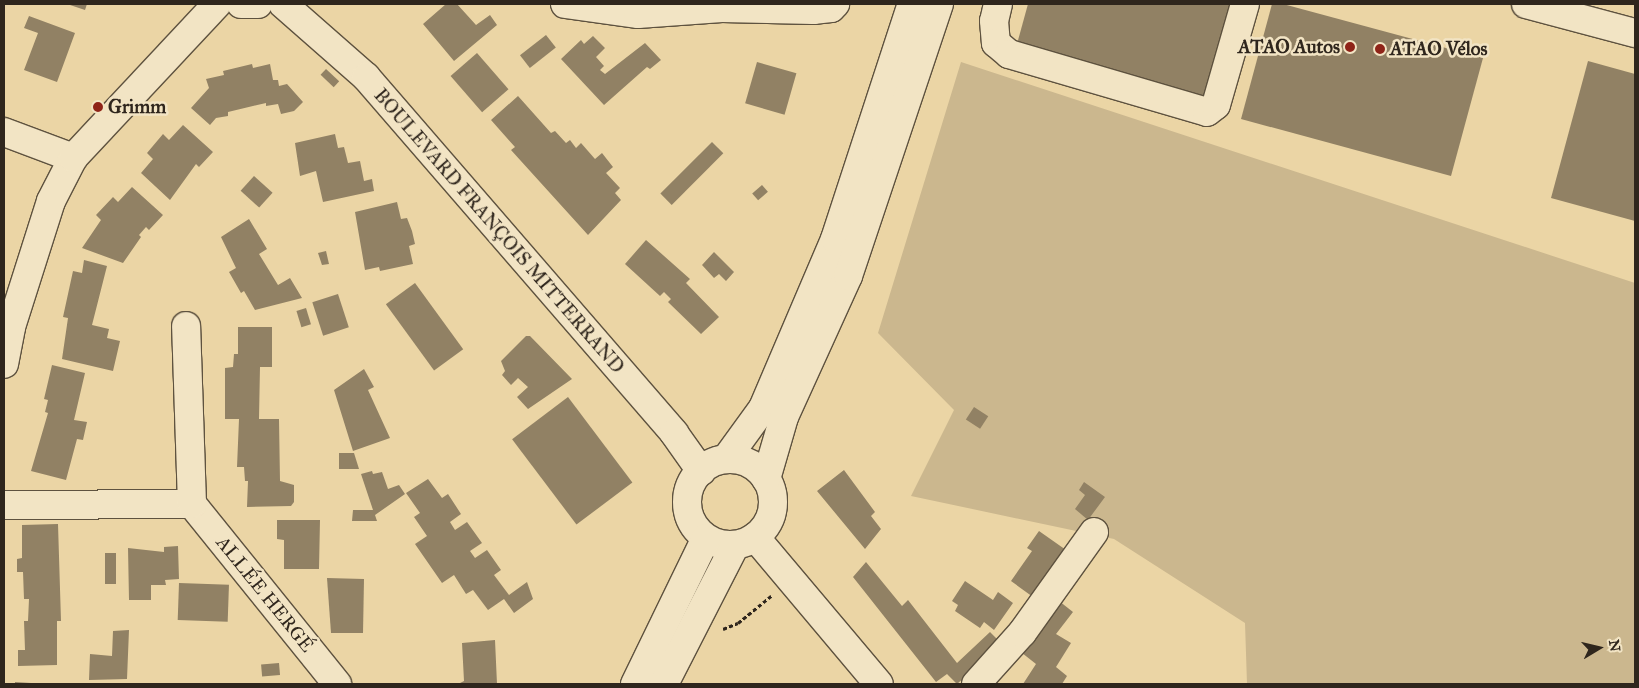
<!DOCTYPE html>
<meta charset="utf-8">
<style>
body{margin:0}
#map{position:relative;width:1639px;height:688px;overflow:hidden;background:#ebd5a5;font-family:"IM FELL Great Primer",serif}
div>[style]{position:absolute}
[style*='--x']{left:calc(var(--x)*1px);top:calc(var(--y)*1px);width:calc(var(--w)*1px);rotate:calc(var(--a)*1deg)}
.green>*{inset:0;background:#cbb78e}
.building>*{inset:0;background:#918164;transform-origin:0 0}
.path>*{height:3px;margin-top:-1.5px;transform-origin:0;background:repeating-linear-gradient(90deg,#2f261d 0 4px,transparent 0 6.5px)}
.roads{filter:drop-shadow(1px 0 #5e523f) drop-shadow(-1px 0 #5e523f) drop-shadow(0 1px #5e523f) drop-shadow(0 -1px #5e523f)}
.minor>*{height:28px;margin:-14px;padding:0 14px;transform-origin:14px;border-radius:14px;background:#f2e4c4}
.minor>.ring{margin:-14px;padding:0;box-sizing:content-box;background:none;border:28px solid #f2e4c4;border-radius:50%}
.dots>*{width:14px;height:14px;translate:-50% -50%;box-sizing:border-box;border:2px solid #f2e4c4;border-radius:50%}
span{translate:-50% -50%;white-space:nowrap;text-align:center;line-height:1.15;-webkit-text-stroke:5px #f2e4c4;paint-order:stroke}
.poi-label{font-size:19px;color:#2f261d;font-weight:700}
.right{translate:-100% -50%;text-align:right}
.left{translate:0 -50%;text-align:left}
.street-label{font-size:19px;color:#2f261d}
.frame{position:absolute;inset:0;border:5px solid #2f261d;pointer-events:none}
.north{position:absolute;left:1574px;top:623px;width:50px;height:50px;-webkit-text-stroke:4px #f2e4c4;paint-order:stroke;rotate:81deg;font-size:14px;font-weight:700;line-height:20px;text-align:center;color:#2f261d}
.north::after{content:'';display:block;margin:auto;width:18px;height:22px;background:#2f261d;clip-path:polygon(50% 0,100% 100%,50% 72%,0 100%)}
</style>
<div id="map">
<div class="green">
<i style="clip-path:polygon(961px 62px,1635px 283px,1635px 684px,1247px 684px,1245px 623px,1114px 539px,911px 496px,954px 410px,878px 333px)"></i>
</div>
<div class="building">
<i style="clip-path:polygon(67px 4px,87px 4px,85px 10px)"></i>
<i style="clip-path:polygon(446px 4px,457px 4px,476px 25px,490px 15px,497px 25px,454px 61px,423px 24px)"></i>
<i style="clip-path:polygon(1028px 4px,1230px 4px,1204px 96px,1017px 44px)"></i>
<i style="clip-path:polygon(1272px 4px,1283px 4px,1483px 58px,1451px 176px,1241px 119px)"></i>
<i style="clip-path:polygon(29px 16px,75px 33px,57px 82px,24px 70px,38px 33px,24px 28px)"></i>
<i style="left:546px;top:35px;width:16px;height:33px;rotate:52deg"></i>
<i style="clip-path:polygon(593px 36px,605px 48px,596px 57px,604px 66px,600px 70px,605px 74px,645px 43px,661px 60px,650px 69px,647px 67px,604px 105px,561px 59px,581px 40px,584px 44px)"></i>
<i style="left:477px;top:53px;width:48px;height:35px;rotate:49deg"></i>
<i style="clip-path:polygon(1588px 61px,1635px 74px,1635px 221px,1551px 198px)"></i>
<i style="left:757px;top:62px;width:41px;height:43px;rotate:16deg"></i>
<i style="clip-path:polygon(252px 64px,253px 68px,270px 64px,273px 80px,278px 80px,279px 86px,287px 84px,303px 102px,294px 111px,281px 114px,278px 104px,266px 106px,266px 103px,228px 112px,228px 116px,216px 118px,210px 125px,191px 108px,209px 88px,206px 79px,224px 75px,223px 71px)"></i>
<i style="left:326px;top:69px;width:18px;height:8px;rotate:43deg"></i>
<i style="clip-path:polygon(518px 96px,551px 133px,555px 131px,566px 143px,570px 140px,576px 148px,581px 143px,595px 159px,602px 153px,613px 167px,606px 173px,620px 188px,615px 193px,621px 200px,588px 235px,511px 150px,515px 147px,491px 120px)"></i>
<i style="clip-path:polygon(183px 125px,213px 152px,199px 167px,196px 164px,170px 200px,141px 173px,153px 159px,147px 153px,163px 134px,169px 140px)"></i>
<i style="clip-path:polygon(335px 134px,338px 148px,344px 147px,348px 163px,360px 161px,364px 181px,372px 179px,374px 191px,323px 202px,316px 171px,300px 176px,295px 143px)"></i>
<i style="left:712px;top:142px;width:16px;height:73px;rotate:45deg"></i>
<i style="left:254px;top:176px;width:25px;height:20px;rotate:42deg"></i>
<i style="left:762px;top:185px;width:9px;height:13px;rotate:49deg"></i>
<i style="clip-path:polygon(132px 187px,163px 215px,149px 230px,146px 227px,139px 235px,141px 237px,123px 263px,82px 248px,101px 220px,96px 215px,113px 197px,118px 202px)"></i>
<i style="clip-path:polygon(397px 202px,401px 219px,407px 218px,412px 231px,415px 244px,409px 246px,413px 264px,380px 271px,379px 267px,365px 270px,355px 212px)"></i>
<i style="clip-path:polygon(249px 219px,267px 249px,259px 254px,278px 285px,290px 278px,302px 298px,255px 310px,244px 291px,241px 293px,229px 272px,236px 268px,221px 237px)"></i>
<i style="clip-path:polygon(646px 240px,690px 279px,686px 283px,719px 317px,701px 334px,668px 302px,671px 299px,664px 292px,660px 296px,625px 264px)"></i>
<i style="clip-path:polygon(326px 251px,329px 264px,322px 265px,318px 253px)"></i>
<i style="clip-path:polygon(714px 252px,734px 272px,726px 281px,719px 274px,714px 278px,702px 265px)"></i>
<i style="clip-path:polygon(84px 260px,107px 266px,92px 325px,109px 329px,107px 338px,120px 341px,113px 371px,62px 359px,68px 318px,63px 317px,73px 271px,82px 273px)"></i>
<i style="left:415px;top:283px;width:82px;height:36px;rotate:54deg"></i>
<i style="left:338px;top:294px;width:35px;height:27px;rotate:72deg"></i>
<i style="left:306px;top:308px;width:17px;height:10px;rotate:73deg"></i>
<i style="clip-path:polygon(238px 327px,272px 327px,272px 367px,260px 367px,259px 419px,279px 419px,280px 481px,294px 485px,294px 502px,291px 506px,247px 507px,248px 481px,245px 481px,244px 467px,237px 467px,239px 419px,225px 419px,225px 368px,233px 367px,234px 354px,238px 354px)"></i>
<i style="clip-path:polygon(526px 336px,530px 336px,572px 379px,528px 409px,517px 397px,528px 387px,518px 378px,511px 385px,502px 375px,505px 371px,501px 361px)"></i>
<i style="clip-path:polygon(52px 365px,85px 373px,74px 420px,87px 422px,83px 440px,77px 439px,66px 480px,31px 471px,48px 413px,45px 412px,48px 400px,44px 399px)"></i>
<i style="clip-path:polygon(364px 369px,374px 387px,368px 390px,390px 438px,353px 451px,334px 390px)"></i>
<i style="left:568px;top:397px;width:107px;height:70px;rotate:53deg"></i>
<i style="left:974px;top:407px;width:17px;height:15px;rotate:33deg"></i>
<i style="clip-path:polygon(339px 453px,354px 453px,359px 469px,339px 469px)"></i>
<i style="clip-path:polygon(844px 470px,875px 512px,871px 516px,881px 529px,865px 549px,817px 491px)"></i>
<i style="clip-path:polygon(372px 471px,373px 474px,382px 472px,388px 489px,399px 485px,405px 494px,375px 515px,377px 521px,352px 521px,353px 510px,373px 510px,361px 474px)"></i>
<i style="clip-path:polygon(428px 479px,442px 498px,448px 494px,461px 514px,450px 522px,455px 530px,467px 522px,482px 543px,470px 551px,475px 558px,487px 550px,501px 570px,494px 575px,509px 595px,527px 582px,533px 599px,514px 613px,504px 599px,488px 610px,473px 590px,466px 594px,454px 575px,442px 583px,415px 544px,427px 536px,414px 517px,420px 513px,406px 493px)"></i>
<i style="clip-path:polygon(1084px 482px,1105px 497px,1088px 520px,1075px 509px,1085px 495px,1079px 490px)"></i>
<i style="clip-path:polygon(277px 520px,320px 520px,319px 569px,284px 569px,284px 540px,277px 539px)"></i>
<i style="clip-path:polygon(58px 524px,61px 621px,57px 621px,57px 665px,18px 666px,18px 650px,25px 650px,24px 621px,28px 621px,29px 599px,24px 599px,23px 572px,17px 572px,17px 559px,22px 558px,22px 525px)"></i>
<i style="clip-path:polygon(1039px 531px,1066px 550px,1033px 597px,1011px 581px,1032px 551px,1027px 548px)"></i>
<i style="clip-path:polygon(178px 546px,179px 579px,165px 580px,166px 585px,151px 585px,151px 600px,129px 600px,128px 548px,164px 552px,164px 547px)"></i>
<i style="left:105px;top:553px;width:11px;height:31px"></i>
<i style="clip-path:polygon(866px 562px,902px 606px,908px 600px,957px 663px,990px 632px,1002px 644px,957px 684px,947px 674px,936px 682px,853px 577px)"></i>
<i style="clip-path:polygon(327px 578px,364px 579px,363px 633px,331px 633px)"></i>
<i style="clip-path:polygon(965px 581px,993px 600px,998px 592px,1013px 603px,994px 630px,984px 622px,980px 628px,955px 611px,958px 605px,952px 601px)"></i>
<i style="left:179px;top:583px;width:50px;height:37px;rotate:2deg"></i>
<i style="clip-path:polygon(1059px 601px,1073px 612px,1056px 634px,1071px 643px,1056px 667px,1067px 676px,1062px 684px,1023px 684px,1036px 664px,1017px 649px)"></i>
<i style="clip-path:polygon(129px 630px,127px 679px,89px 680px,90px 654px,112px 656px,113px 631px)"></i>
<i style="clip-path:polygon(495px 640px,497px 684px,458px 684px,464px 681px,462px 643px)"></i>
<i style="left:279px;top:663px;width:12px;height:18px;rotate:85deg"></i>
<i style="clip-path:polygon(15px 682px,31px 683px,31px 684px,15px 684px)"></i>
</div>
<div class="path">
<i style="--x:723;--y:629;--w:16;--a:-22"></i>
<i style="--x:738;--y:623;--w:43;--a:-39.3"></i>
</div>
<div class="roads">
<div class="minor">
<i style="--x:241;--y:4;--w:17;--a:0"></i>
<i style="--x:283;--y:4;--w:111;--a:41.3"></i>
<i style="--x:366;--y:77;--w:471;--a:49.1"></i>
<i style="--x:674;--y:433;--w:47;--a:54.6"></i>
<i style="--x:565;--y:4;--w:74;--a:7.8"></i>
<i style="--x:638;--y:14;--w:84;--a:-4.1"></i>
<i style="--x:722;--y:8;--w:91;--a:1.3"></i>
<i style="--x:813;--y:10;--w:18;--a:-6"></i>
<i style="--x:831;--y:8;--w:6;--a:-45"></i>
<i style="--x:998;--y:4;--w:17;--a:103"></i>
<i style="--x:994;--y:21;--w:22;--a:85"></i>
<i style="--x:996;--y:43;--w:17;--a:40"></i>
<i style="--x:1009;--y:54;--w:206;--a:16.3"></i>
<i style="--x:1207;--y:112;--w:11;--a:-38"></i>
<i style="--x:1216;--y:105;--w:105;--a:-74"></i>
<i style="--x:1526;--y:4;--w:113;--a:14.9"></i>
<i style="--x:4;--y:132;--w:74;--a:20.6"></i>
<i style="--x:4;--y:364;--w:38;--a:-79"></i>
<i style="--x:11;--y:327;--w:132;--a:-72.4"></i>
<i style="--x:51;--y:201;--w:48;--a:-62.9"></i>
<i style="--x:73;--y:158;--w:211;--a:-46.9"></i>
<i style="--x:726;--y:459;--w:63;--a:-54"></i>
<i style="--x:763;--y:408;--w:184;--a:-66.9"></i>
<i style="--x:835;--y:239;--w:247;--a:-71.9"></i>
<i class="ring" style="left:687px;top:459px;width:58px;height:58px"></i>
<i style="--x:766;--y:479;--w:65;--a:-73.8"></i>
<i style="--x:784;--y:417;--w:155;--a:-65.6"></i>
<i style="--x:848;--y:276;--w:287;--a:-71.5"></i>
<i style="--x:192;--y:504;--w:231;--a:51.1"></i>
<i style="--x:4;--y:505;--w:188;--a:-0.3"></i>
<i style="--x:192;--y:504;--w:178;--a:-91.9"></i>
<i style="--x:755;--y:537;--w:192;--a:49.9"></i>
<i style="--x:635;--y:684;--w:162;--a:-64.1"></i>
<i style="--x:664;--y:684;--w:156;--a:-62.9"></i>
<i style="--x:976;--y:684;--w:69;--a:-48"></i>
<i style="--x:1022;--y:633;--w:124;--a:-54.5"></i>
</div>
</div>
<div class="dots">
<i style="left:1350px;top:47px;background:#8f2418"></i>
<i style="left:1380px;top:49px;background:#8f2418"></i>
<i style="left:98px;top:107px;background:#8f2418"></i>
</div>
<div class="poi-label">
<span class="right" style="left:1340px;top:47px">ATAO Autos</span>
<span class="left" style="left:1390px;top:49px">ATAO Vélos</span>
<span class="left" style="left:108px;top:107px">Grimm</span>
</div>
<div class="street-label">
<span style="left:499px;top:231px;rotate:49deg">BOULEVARD FRANÇOIS MITTERRAND</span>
<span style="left:265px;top:594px;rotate:51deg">ALLÉE HERGÉ</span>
</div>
<div class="frame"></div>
<div class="north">N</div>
</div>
